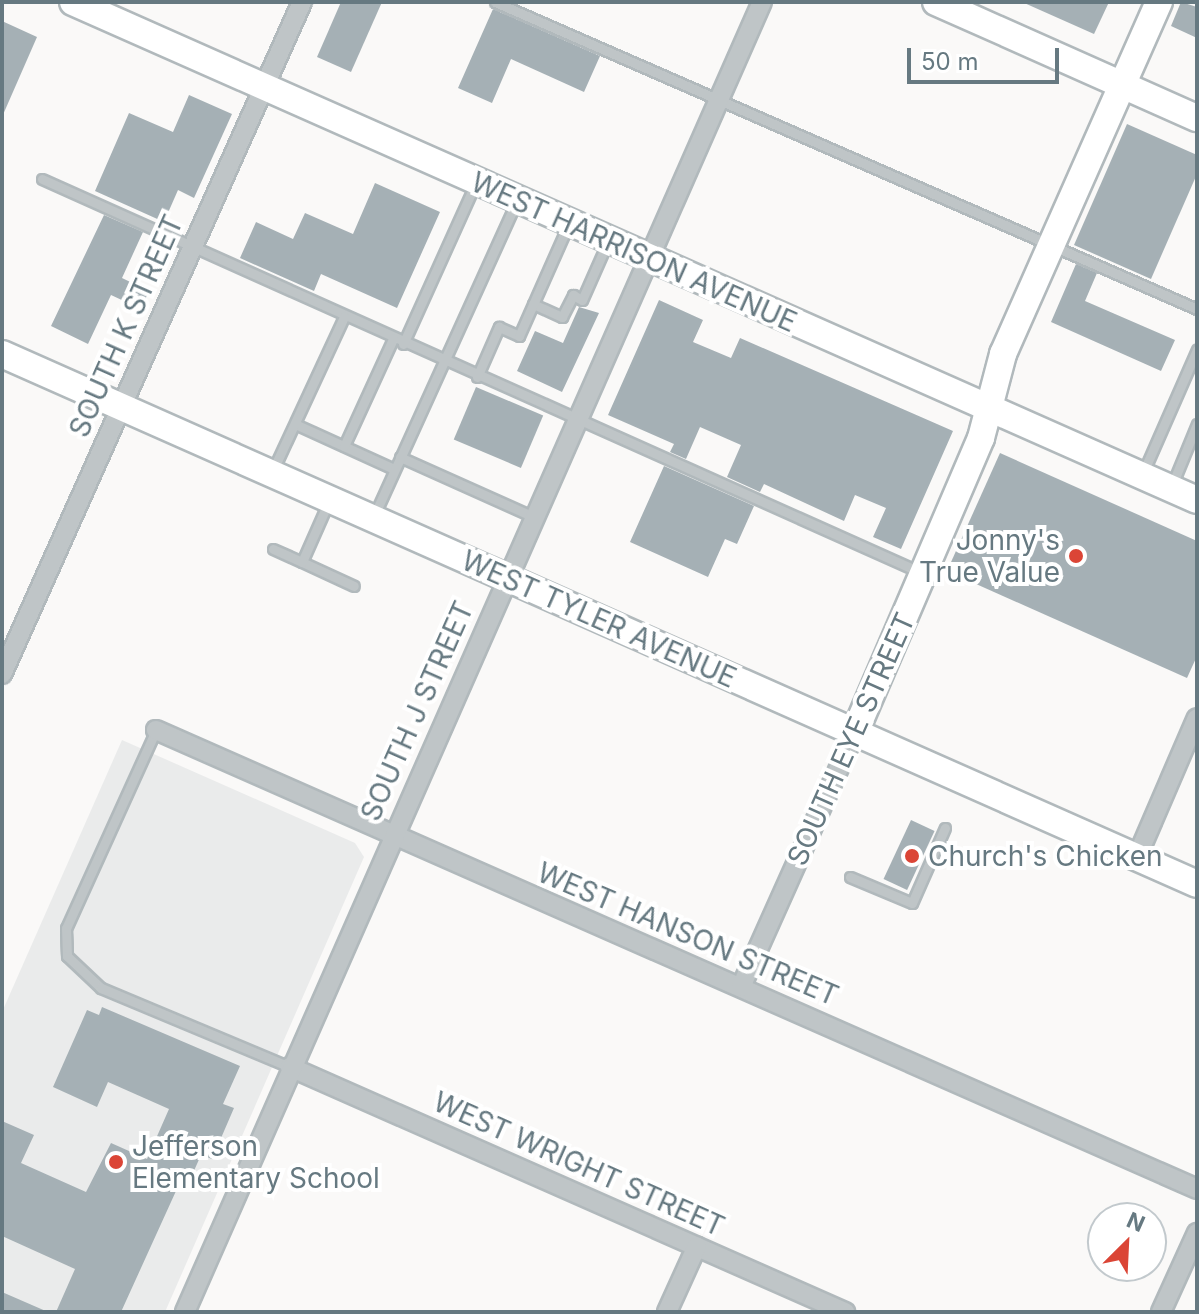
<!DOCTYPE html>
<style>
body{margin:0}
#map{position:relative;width:1199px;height:1314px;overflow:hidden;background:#faf9f8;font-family:Inter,sans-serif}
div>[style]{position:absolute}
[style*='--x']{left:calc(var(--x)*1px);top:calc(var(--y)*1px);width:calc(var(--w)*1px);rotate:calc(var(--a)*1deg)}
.built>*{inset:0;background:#eaebeb}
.building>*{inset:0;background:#a5b0b5;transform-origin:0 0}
.roads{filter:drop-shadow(2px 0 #b1b9bc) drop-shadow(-2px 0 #b1b9bc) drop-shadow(0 2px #b1b9bc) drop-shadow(0 -2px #b1b9bc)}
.lane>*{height:9px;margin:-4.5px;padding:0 4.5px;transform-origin:4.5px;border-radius:4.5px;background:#bfc5c7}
.street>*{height:18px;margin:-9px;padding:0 9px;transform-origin:9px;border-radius:9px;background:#bfc5c7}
.secondary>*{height:26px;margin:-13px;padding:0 13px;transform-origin:13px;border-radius:13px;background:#fff}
.dots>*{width:22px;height:22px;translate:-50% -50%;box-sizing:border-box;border:4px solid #fff;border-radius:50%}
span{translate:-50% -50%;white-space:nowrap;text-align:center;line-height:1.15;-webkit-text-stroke:8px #fff;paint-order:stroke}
.street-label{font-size:28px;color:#667981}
.poi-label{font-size:28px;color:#667981}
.right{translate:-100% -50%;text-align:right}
.left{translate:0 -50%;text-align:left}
.frame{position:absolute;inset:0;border:4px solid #667981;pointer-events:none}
.north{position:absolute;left:1087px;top:1202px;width:80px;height:80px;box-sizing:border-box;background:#fff;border:2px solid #c2c9cd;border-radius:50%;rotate:24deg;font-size:22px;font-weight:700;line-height:32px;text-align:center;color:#667981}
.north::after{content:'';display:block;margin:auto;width:28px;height:36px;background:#db4536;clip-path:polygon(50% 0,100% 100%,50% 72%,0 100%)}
.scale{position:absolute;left:907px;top:48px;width:152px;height:36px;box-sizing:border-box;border:4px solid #667981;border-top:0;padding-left:10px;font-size:24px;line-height:28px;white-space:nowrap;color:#667981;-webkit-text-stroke:6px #fff;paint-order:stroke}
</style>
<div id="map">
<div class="built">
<i style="clip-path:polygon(122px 740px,355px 843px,364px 857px,165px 1312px,2px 1312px,2px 1012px)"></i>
</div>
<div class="building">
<i style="clip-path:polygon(341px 2px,382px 2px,351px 72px,317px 57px)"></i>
<i style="clip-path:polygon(1022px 2px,1109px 2px,1094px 34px)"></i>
<i style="clip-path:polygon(1181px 2px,1197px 7px,1197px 38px,1171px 26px)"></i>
<i style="clip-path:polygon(493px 9px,600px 56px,584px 92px,511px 59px,492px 103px,458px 88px)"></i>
<i style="clip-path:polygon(2px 21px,37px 37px,2px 117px)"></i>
<i style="clip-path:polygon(189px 95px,232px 114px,194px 198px,178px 190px,164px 222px,95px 191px,129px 113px,173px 132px)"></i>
<i style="clip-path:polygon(1127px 124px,1197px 155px,1197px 174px,1151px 279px,1074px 245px)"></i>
<i style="clip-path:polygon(375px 183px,440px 212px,397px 308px,321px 274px,314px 291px,240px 258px,256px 222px,293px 239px,305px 213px,353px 234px)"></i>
<i style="clip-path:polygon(104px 215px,143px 232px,122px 278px,149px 291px,141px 309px,111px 295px,88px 344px,51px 326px)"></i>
<i style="clip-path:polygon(1076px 264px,1097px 273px,1085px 301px,1175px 340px,1161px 371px,1051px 322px)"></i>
<i style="clip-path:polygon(659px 300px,703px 320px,693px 342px,731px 358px,740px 338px,953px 431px,901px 549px,873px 537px,886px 508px,855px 495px,844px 521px,764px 484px,760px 492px,727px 477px,741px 445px,700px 427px,686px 459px,670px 452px,674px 444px,608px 415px)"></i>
<i style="clip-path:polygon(579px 307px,599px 313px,562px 392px,517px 371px,535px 331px,563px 343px)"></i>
<i style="left:476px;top:387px;width:73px;height:57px;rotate:23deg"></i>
<i style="clip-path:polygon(1000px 453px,1197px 541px,1197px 656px,1187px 678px,947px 571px)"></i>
<i style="clip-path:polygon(664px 466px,754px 506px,737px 544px,725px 539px,708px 577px,630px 542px)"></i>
<i style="left:911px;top:820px;width:26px;height:65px;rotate:25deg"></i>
<i style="clip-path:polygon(102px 1007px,240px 1066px,223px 1104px,234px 1108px,212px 1159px,201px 1155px,193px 1173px,186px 1169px,121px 1312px,56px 1312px,75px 1269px,2px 1236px,2px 1121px,34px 1135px,21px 1163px,86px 1192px,111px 1143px,147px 1159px,169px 1109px,108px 1082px,97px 1107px,53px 1087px,87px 1010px,99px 1015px)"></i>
<i style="clip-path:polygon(2px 1292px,48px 1312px,2px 1312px)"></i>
</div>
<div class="roads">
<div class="lane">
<i style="--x:495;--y:2;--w:766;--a:23.62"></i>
<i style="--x:42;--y:179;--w:964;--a:24.12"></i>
<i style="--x:533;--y:304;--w:32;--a:24"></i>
<i style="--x:562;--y:317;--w:25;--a:-63"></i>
<i style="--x:573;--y:295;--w:10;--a:29"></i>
<i style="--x:582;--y:300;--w:64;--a:-66.2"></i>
<i style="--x:403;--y:344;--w:178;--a:-65.7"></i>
<i style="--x:477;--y:377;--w:55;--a:-66.3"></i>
<i style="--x:499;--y:327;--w:22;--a:24"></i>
<i style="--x:519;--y:336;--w:124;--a:-66.1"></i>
<i style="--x:295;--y:424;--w:109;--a:24.4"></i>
<i style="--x:344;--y:446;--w:118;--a:-65.4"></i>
<i style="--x:400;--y:457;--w:147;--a:24.1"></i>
<i style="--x:273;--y:470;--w:169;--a:-65.1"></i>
<i style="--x:1142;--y:475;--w:137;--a:-66.3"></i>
<i style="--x:1172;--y:485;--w:66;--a:-67.7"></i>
<i style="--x:328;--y:503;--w:64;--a:113.8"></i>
<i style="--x:302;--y:562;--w:57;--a:24.8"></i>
<i style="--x:373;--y:518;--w:349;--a:-65.6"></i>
<i style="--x:273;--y:549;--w:32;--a:24"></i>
<i style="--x:156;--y:730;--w:217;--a:114.4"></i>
<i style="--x:66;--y:928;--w:28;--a:88"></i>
<i style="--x:67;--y:956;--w:47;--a:43.3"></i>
<i style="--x:101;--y:988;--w:205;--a:22.7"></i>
<i style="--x:850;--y:877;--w:67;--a:22.8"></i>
<i style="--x:912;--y:903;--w:82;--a:-66.3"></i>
</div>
<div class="street">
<i style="--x:2;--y:674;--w:736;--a:-65.94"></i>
<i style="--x:156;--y:730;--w:1138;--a:23.79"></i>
<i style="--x:1137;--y:857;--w:151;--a:-66.7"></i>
<i style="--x:741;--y:987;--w:279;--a:-65.9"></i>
<i style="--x:290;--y:1067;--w:607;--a:23.82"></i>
<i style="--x:185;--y:1312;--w:1431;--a:-66.23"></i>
<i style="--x:667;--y:1312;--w:72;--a:-65.6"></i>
<i style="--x:1161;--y:1312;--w:87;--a:-65.5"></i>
</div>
<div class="secondary">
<i style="--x:73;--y:2;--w:1229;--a:23.9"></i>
<i style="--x:936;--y:2;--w:286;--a:24"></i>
<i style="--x:2;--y:354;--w:1307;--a:23.92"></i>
<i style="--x:855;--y:732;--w:320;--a:-66.8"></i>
<i style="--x:981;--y:438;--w:87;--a:-75.3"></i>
<i style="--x:1003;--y:354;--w:385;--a:-66.1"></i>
</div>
</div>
<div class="dots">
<i style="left:1076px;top:556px;background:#db4536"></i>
<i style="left:912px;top:856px;background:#db4536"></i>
<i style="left:116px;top:1162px;background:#db4536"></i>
</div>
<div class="street-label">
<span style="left:634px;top:252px;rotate:24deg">WEST HARRISON AVENUE</span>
<span style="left:126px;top:326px;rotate:-66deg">SOUTH K STREET</span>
<span style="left:599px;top:619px;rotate:24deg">WEST TYLER AVENUE</span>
<span style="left:417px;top:711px;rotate:-66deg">SOUTH J STREET</span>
<span style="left:851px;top:739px;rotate:-66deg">SOUTH EYE STREET</span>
<span style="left:688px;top:934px;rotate:23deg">WEST HANSON STREET</span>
<span style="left:579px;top:1164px;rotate:24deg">WEST WRIGHT STREET</span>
</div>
<div class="poi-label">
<span class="right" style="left:1060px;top:556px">Jonny's<br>True Value</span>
<span class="left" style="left:928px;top:856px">Church's Chicken</span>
<span class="left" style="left:132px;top:1162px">Jefferson<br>Elementary School</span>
</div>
<div class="frame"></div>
<div class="north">N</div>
<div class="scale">50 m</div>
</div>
